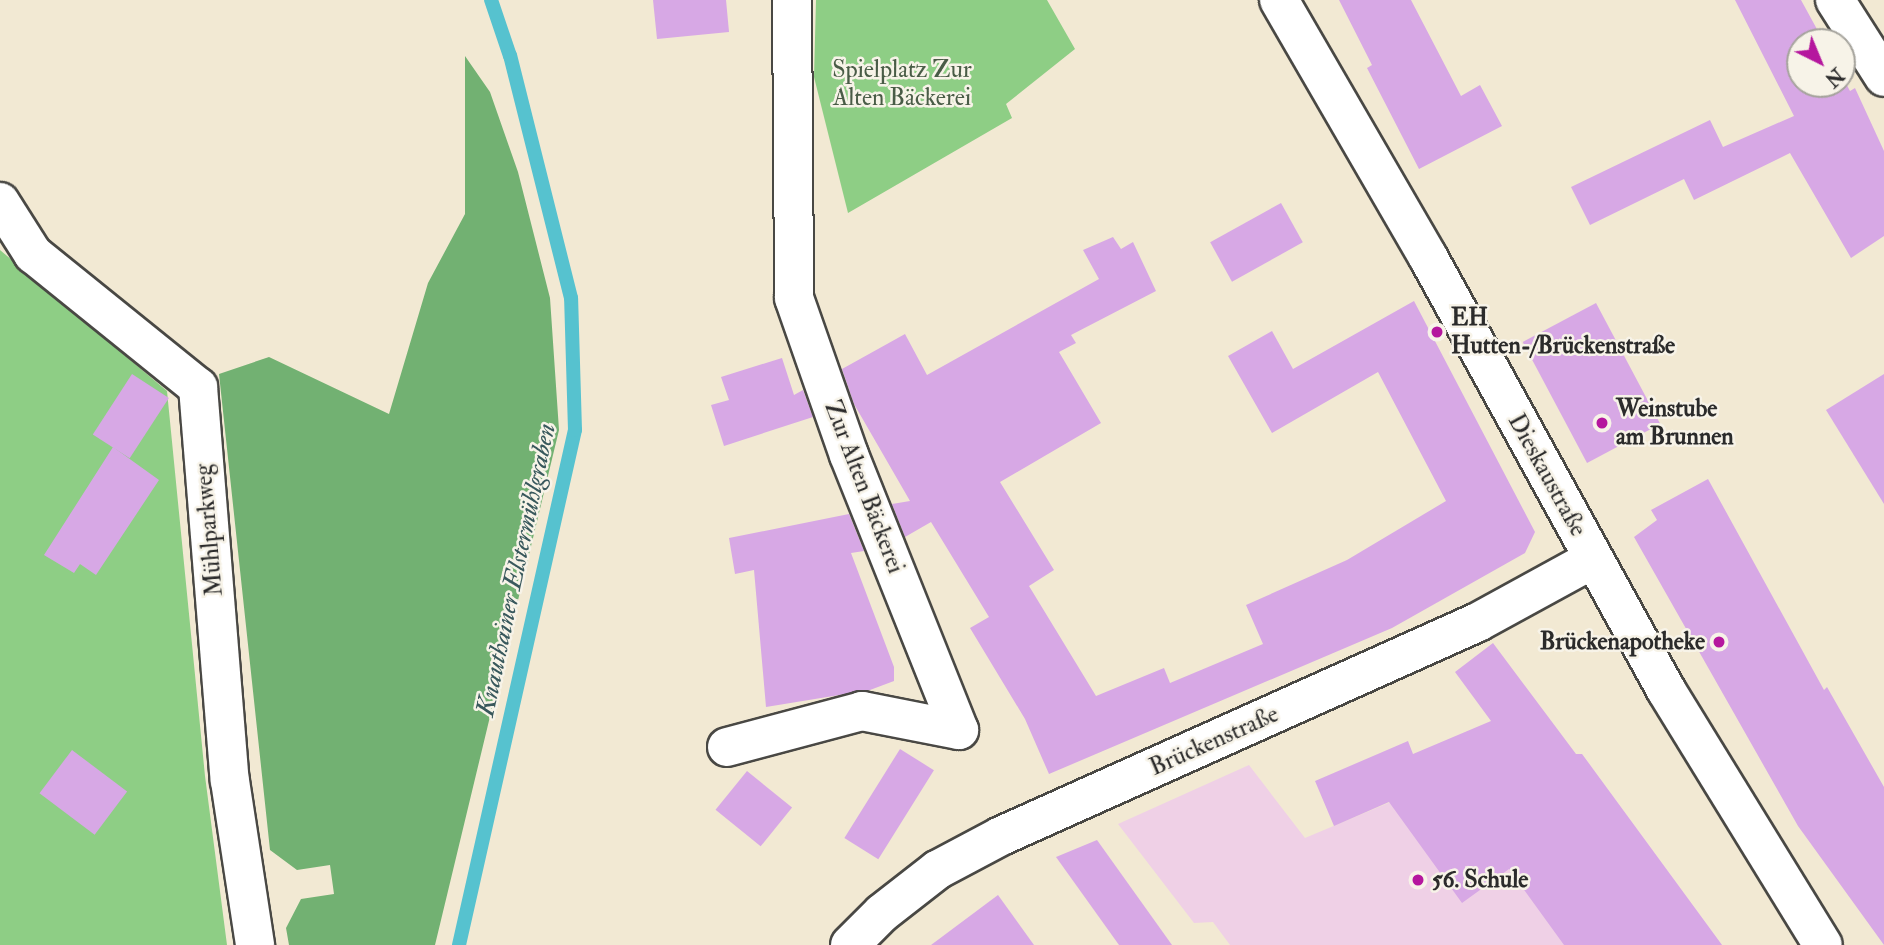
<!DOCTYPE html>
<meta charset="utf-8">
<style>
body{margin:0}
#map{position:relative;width:1884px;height:945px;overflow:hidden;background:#f2e9d3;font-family:"IM FELL Double Pica",serif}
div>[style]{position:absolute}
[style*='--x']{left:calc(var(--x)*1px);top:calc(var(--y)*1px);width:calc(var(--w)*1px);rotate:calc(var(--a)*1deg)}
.built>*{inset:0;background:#efd0e6}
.green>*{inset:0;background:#8ece85}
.forest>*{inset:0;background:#72b172}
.stream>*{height:14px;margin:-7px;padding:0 7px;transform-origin:7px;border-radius:7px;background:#56c2cf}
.building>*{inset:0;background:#d7a8e5;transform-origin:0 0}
.roads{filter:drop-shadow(2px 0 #494844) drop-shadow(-2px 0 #494844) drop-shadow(0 2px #494844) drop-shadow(0 -2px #494844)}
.minor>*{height:38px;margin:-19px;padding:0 19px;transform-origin:19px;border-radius:19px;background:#fff}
.major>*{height:38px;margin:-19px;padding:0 19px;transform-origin:19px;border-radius:19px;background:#fff}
.dots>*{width:19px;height:19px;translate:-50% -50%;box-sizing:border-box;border:4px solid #f7f3e8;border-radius:50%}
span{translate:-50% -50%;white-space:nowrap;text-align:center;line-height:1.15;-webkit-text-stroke:5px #f7f3e8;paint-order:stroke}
.park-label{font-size:24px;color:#495c46}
.poi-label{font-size:24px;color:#2b2b2b;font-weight:700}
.left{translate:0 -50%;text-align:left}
.right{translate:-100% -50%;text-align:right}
.street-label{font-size:24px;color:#2b2b2b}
.water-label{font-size:26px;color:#38585c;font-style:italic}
.north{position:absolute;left:1786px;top:28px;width:70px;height:70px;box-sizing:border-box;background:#f7f3e8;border:2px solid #a5a39c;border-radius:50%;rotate:137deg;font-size:19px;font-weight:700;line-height:28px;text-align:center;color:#2b2b2b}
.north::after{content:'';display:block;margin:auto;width:24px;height:32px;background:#b5179e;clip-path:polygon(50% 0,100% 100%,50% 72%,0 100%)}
</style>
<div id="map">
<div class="built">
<i style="clip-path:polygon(1582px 754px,1722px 945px,1230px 945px,1213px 922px,1194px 923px,1118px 824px,1249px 765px,1305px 838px,1393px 801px)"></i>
</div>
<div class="green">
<i style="clip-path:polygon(816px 0,1047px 0,1075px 49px,1006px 104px,1012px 118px,848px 213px,814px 77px)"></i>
<i style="clip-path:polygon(0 250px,167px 391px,205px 776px,227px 945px,0 945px)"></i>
</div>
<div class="forest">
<i style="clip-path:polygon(465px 56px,490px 92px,518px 172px,550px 298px,559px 430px,435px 945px,289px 945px,286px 928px,301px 899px,334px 894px,330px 865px,297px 870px,270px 850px,219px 374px,269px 357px,389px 414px,428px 283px,465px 214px)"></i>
</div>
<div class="stream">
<i style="--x:459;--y:945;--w:528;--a:-77.31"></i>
<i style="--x:575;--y:430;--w:132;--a:-91.7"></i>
<i style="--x:571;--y:298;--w:250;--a:-104.1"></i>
<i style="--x:510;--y:56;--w:59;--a:-108.7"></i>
</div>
<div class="building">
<i style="clip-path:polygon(653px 0,726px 0,729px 32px,657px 39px)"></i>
<i style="clip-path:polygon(1339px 0,1411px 0,1461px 96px,1480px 85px,1502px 126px,1419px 169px,1367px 68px,1372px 65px)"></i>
<i style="clip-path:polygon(1735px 0,1801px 0,1824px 42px,1800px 42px,1800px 84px,1842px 84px,1842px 76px,1850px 91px,1855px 88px,1884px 151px,1884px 236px,1851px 258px,1790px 153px,1694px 200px,1684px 179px,1590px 225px,1571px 187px,1710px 120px,1723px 147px,1794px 116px)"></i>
<i style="left:1281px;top:203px;width:45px;height:81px;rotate:61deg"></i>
<i style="clip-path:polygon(1113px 237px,1121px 249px,1133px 242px,1156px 291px,1071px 335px,1076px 343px,1059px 352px,1101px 423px,1000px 482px,1054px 570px,1029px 586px,1096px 696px,1164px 668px,1170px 683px,1263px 644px,1246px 605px,1347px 560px,1446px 501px,1378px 372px,1272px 433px,1228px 356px,1272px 331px,1293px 369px,1414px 301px,1535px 532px,1525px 553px,1392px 628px,1049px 774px,1025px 719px,970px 628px,989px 617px,931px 522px,905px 537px,892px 504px,910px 501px,854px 404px,842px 369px,905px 334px,927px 375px,1099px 279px,1083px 250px)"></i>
<i style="left:1596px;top:303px;width:137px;height:83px;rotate:62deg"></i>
<i style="clip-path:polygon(782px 358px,794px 395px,803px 390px,813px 417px,724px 446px,711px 405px,729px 400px,721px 377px)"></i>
<i style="left:132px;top:374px;width:44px;height:72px;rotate:33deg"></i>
<i style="clip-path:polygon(1884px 374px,1884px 504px,1826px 410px)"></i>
<i style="clip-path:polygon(113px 447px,159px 480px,96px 575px,80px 564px,74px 573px,44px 555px)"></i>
<i style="clip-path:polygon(1708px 479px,1824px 690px,1827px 687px,1884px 787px,1884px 945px,1798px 826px,1634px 537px,1657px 520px,1651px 510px)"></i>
<i style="clip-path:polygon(849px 514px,864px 551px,851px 553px,894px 667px,894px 681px,870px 690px,766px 707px,754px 570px,735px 574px,729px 538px)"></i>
<i style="clip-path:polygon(1493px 643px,1576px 754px,1582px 754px,1722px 945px,1564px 945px,1509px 869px,1462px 903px,1389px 802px,1334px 826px,1315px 781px,1408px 741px,1413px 754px,1491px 721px,1455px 672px)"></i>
<i style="left:900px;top:749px;width:40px;height:105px;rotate:32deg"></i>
<i style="left:72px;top:750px;width:69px;height:54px;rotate:37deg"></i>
<i style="left:747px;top:771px;width:58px;height:50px;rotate:39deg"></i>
<i style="clip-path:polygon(1097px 840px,1172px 945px,1119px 945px,1056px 857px)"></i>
<i style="clip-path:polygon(998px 895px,1034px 945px,931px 945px)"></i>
</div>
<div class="roads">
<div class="minor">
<i style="--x:792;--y:0;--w:298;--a:89.6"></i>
<i style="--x:794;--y:298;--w:166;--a:70.7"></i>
<i style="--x:849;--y:455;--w:296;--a:68.2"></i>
<i style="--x:1835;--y:0;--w:91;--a:57.5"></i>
<i style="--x:0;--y:202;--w:62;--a:57.6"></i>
<i style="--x:33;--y:254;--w:212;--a:38.9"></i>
<i style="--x:198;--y:387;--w:395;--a:85.4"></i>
<i style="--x:230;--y:781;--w:166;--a:81.3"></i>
<i style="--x:727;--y:747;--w:140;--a:-14.9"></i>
<i style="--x:862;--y:711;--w:99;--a:11.1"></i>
</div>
<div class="major">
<i style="--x:1279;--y:0;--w:297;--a:59.9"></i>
<i style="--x:1428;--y:257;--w:494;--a:61.2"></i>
<i style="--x:1666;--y:690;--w:299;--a:58.4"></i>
<i style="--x:850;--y:945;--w:45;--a:-45"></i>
<i style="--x:882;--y:913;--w:70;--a:-38"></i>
<i style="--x:937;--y:870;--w:72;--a:-28"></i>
<i style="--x:1001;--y:836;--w:523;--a:-24.16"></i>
<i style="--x:1478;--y:622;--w:131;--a:-28.7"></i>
</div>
</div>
<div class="dots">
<i style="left:1437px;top:332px;background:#b5179e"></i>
<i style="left:1602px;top:423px;background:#b5179e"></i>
<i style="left:1719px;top:642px;background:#b5179e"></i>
<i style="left:1418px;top:880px;background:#b5179e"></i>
</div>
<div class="park-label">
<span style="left:902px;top:84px">Spielplatz Zur<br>Alten Bäckerei</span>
</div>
<div class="poi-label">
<span class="left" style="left:1451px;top:332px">EH<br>Hutten-/Brückenstraße</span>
<span class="left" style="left:1616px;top:423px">Weinstube<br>am Brunnen</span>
<span class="right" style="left:1705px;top:642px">Brückenapotheke</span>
<span class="left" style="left:1432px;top:880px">56. Schule</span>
</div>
<div class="street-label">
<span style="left:1547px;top:475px;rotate:61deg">Dieskaustraße</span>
<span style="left:864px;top:487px;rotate:69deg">Zur Alten Bäckerei</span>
<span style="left:209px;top:530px;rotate:-95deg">Mühlparkweg</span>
<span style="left:1214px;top:741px;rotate:-24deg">Brückenstraße</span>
</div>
<div class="water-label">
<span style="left:517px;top:570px;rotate:-78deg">Knauthainer Elstermühlgraben</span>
</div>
<div class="north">N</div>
</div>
